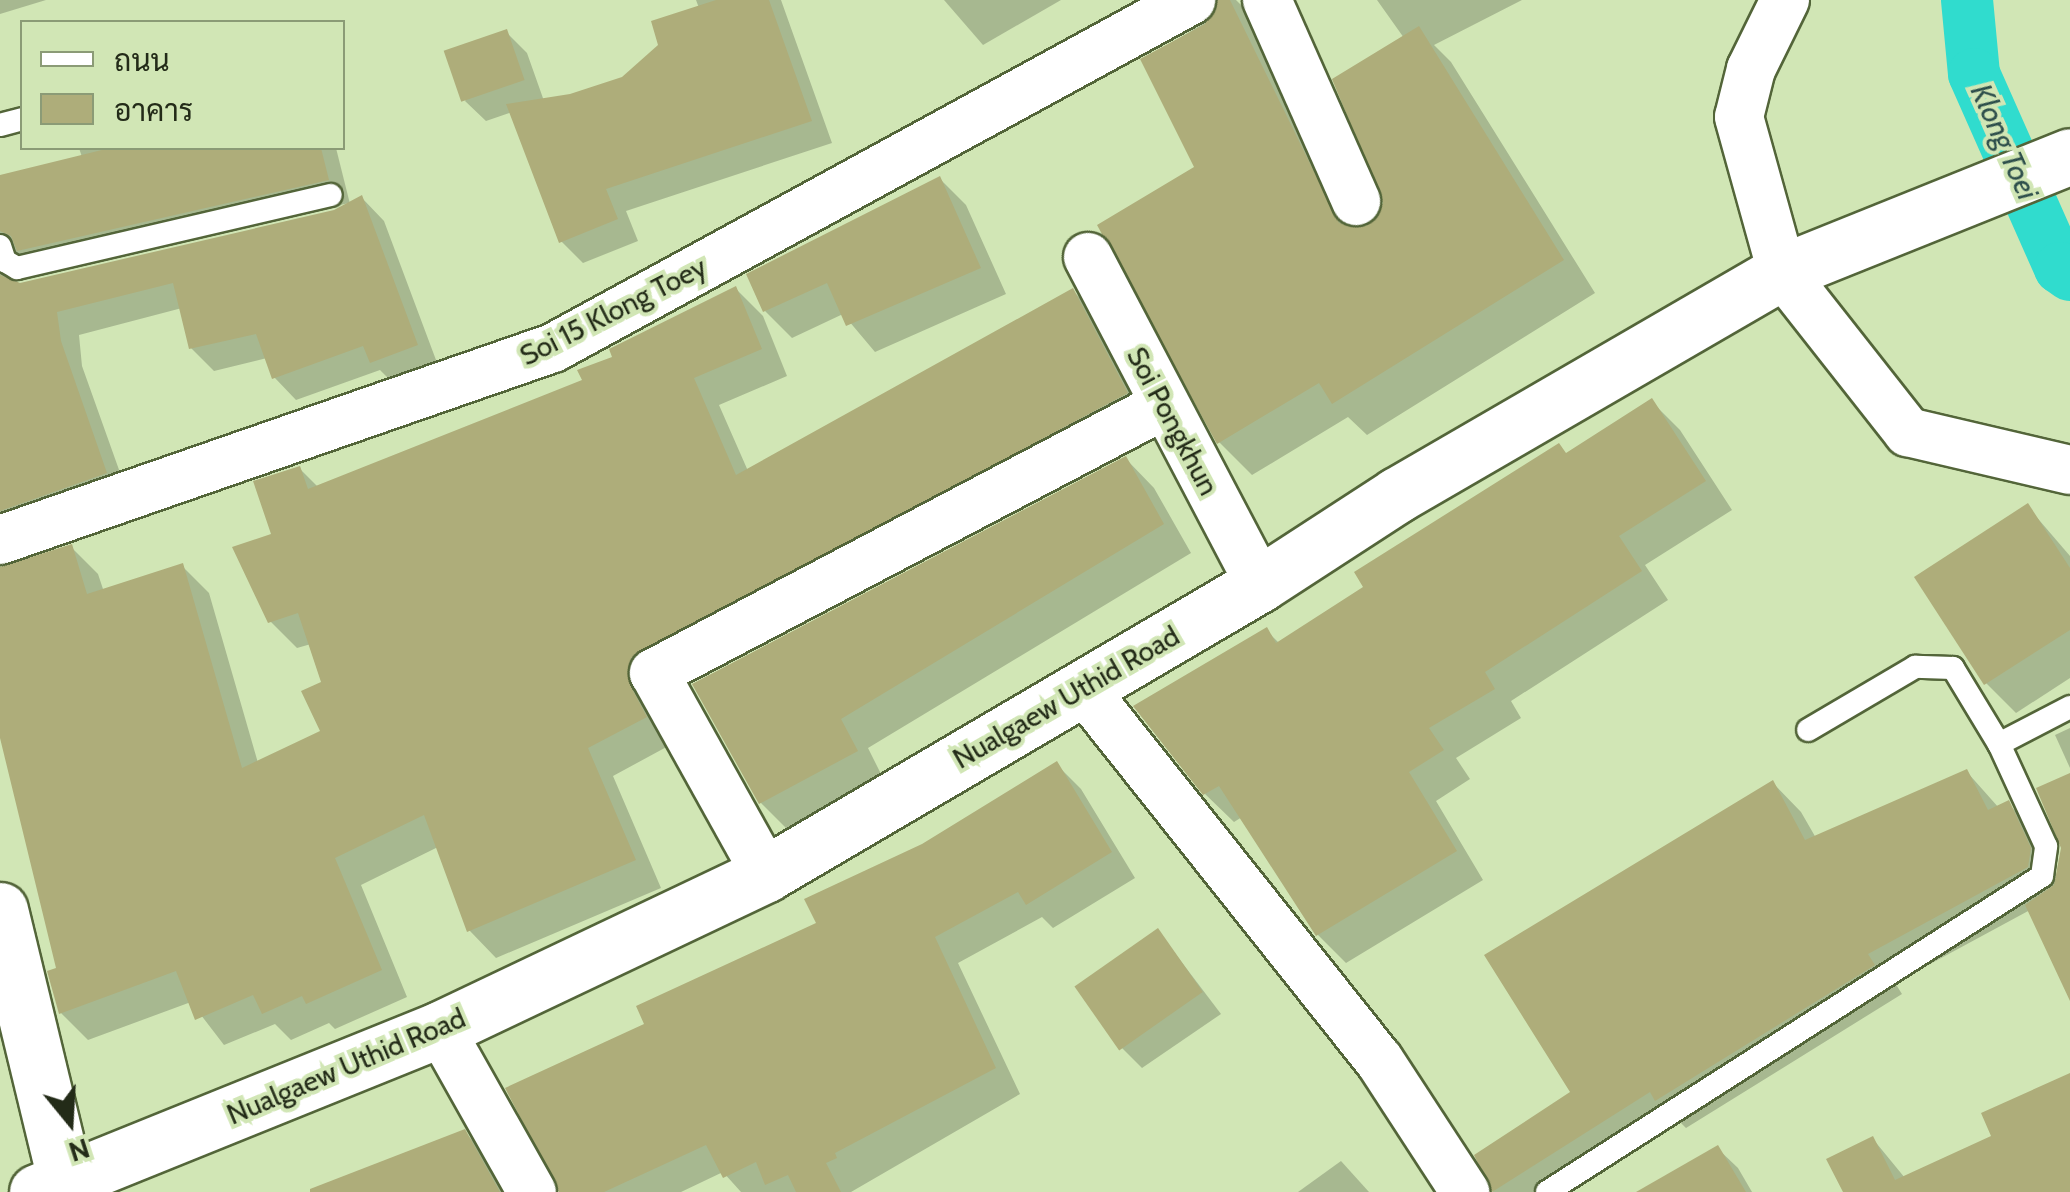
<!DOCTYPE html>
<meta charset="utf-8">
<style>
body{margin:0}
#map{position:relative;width:2070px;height:1192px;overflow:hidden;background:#d1e6b5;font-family:Cabin,Sarabun,sans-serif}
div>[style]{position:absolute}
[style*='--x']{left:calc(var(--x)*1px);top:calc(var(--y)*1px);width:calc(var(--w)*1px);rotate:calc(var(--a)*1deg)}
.shadow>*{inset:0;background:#0003}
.canal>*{height:52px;margin:-26px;padding:0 26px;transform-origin:26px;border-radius:26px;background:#30dcce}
.building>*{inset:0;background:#aead7a;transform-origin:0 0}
.roads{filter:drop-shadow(2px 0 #536539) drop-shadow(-2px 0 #536539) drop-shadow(0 2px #536539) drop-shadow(0 -2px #536539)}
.lane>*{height:22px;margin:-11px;padding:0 11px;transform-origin:11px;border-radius:11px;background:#fff}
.street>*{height:48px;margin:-24px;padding:0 24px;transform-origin:24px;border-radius:24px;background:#fff}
.secondary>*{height:55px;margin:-27.5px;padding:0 27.5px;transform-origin:27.5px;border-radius:27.5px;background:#fff}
span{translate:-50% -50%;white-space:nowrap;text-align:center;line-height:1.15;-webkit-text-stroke:8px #d1e6b5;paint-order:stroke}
.street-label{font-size:28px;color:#232b18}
.water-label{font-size:30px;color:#2d4e4b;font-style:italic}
.legend{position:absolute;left:20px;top:20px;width:325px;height:130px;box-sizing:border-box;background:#d1e6b5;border:2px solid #8b9b76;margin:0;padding:12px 18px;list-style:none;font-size:30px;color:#232b18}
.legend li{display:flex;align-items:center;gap:20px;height:50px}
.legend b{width:50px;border:2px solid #8b9b76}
.north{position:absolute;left:20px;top:1072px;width:100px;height:100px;-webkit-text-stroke:8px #d1e6b5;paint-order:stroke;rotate:162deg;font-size:28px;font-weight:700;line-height:40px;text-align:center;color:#232b18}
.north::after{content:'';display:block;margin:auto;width:35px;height:45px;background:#232b18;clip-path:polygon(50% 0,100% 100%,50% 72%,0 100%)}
</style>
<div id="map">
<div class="shadow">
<i style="clip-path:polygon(0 0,46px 0,0 14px)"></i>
<i style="clip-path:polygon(696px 0,781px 0,832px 143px,626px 211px,638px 241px,583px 263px,561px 241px,512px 112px,486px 121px,465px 101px,506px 32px,527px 53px,544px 101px,570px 97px,623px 79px,699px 8px)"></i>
<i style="clip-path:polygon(944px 0,1061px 0,983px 45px)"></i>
<i style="clip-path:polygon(1216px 0,1236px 0,1253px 17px,1356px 227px,1367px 229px,1386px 203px,1404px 38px,1377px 0,1522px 0,1434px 45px,1451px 62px,1595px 293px,1367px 435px,1348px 417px,1252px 475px,1219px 442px,1197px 168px,1143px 60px,1216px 16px)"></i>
<i style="clip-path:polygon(evenodd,79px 148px,336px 148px,350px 204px,362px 198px,384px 221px,439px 368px,394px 384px,380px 370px,296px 400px,274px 377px,267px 358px,214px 371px,191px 348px,182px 308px,79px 335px,82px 366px,128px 495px,0 516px,0 178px,82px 157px,79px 148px,349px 203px,335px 212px,20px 285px,6px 267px,19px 253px,44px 273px,349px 203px)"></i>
<i style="clip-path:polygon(940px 179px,966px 205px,1006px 294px,875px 352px,843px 314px,792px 338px,765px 311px)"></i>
<i style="clip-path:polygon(736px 289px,763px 316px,787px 376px,719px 405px,748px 471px,1073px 291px,1100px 318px,1153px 420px,657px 685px,672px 744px,613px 776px,661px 888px,496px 958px,470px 931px,438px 847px,361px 885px,407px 997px,335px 1029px,329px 1023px,291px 1040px,275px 1024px,224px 1045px,191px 1002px,88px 1040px,61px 1013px,59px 970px,0 709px,0 586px,71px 547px,98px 574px,104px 592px,182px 566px,209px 593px,258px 763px,324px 733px,324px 683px,311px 644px,297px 648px,270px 621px,275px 536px,299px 468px,318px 487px,585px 381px)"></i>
<i style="clip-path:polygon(1652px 402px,1680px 430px,1732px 510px,1645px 565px,1668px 600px,1511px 701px,1521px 718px,1456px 758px,1470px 779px,1436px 801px,1483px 880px,1346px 963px,1318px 935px,1242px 817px,1234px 822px,1205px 794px,1266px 630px,1280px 644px)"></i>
<i style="clip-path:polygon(1126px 459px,1154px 488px,1191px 553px,868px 748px,884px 780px,789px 831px,761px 803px,695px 685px)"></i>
<i style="clip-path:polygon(2028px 507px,2070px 556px,2070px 678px,2016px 713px,1986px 683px)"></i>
<i style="clip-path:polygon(2070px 728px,2070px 768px,2055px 735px)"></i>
<i style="clip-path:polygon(1056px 764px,1081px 789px,1135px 878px,1053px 928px,1042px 917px,958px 963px,1020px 1094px,851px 1192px,741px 1192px,723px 1172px,681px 1192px,559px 1192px,559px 1179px,648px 1025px,819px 925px,924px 846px)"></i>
<i style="clip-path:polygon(1967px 772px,1999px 808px,2008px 804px,2037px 832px,2059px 881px,2070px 775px,2070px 995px,2030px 910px,1895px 983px,1902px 994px,1686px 1128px,1679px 1121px,1571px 1192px,1493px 1192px,1491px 1177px,1574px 1092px,1773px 783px,1801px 812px,1816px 838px)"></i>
<i style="clip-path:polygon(1158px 931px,1221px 1014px,1142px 1068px,1121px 1047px)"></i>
<i style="clip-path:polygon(2070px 1076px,2070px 1192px,1845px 1192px,1873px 1139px,1905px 1178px,1994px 1137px)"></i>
<i style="clip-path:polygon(464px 1132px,489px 1157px,509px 1192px,345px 1192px)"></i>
<i style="clip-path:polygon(1717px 1148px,1738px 1168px,1752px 1192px,1687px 1192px)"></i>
<i style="clip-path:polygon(1341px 1161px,1369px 1192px,1298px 1192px)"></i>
</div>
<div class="canal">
<i style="--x:1967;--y:0;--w:74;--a:84.6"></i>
<i style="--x:1974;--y:74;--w:212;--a:66.1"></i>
<i style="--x:2060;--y:268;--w:12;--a:35"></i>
</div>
<div class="building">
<i style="clip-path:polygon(716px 0,769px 0,812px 121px,606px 189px,618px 219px,559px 243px,506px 104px,570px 94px,622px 77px,658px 45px,651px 21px)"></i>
<i style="clip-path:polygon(1218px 0,1230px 0,1339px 223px,1366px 226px,1383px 203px,1332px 79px,1419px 26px,1564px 260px,1332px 404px,1319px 383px,1217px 444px,1097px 225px,1194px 167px,1140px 59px,1205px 24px)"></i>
<i style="left:507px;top:29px;width:54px;height:67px;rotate:71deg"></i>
<i style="clip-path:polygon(110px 148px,321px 148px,329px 180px,17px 251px,11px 236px,0 231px,0 175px)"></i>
<i style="clip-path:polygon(940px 176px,981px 268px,846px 326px,827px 283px,763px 312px,746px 274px)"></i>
<i style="clip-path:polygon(362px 195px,418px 345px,370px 363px,363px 346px,272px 379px,256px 334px,189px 349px,173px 283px,57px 312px,61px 341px,107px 473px,0 511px,0 275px,20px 283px,334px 210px)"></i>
<i style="clip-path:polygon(736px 286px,762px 349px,694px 378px,736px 475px,1073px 288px,1128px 393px,631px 658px,630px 685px,647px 717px,588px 748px,636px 860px,467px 932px,424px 815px,335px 858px,382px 970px,306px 1004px,302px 996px,262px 1014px,253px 995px,195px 1020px,176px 971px,59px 1014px,47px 971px,56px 968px,0 738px,0 567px,72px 544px,87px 594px,183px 563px,242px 768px,320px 731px,301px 691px,321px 682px,298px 613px,268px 623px,232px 547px,271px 534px,253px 481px,300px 466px,308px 489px,582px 380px,577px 370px,612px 357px,609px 349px)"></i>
<i style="clip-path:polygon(1652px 398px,1706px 481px,1619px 536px,1642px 571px,1485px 672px,1495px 689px,1429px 728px,1444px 750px,1409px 772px,1457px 851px,1316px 936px,1219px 786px,1203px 795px,1133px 706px,1267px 627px,1276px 643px,1363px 587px,1354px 572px,1559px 443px,1566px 453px)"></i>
<i style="clip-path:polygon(1126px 456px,1164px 524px,841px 719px,858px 751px,759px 804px,692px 684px)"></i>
<i style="clip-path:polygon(2028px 503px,2070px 568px,2070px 630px,1984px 685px,1914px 577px)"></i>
<i style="clip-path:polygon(1057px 761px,1112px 852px,1026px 905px,1018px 892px,935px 937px,996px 1068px,835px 1153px,837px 1158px,826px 1163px,841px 1192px,796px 1192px,788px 1175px,765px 1185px,756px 1162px,723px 1178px,706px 1145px,604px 1192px,559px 1192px,505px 1088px,644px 1024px,636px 1006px,816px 923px,804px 899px,922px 844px)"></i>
<i style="clip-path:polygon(1967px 769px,1988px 810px,2009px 800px,2031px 848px,2028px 867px,1868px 954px,1875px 965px,1849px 981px,1655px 1101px,1650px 1092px,1492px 1192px,1474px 1155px,1570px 1092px,1484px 955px,1773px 780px,1805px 840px)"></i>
<i style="clip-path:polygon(2070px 773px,2070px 1001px,2025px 905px,2054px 885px,2061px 848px,2036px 788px)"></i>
<i style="left:1158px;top:928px;width:78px;height:102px;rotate:55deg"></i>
<i style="clip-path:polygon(2070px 1073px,2070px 1192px,1843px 1192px,1826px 1159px,1873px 1136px,1895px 1180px,1991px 1136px,1981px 1113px)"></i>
<i style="clip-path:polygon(465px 1129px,500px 1192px,310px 1192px,310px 1189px)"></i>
<i style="clip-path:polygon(1718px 1145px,1746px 1192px,1636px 1192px)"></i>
</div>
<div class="roads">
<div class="lane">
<i style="--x:0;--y:125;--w:23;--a:-15"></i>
<i style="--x:0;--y:246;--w:16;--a:72"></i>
<i style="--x:5;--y:261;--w:14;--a:30"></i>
<i style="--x:17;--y:268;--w:322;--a:-13.1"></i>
<i style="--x:1999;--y:744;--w:80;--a:-27.5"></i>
<i style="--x:1547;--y:1192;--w:587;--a:-32.55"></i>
<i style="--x:2042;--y:876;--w:30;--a:-82"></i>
<i style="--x:2046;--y:846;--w:112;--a:-114.7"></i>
<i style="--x:1999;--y:744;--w:89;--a:-121.2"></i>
<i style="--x:1953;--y:668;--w:38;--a:-178"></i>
<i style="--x:1915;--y:667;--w:124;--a:149.5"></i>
</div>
<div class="street">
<i style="--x:1267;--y:0;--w:220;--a:66.1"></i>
<i style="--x:1785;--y:0;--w:77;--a:116.2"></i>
<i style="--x:1751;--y:69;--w:49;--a:104"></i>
<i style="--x:1739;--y:117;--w:161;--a:74.5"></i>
<i style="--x:1782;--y:272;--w:204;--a:51.8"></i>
<i style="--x:1908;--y:432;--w:166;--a:13.2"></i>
<i style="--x:1088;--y:257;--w:369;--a:62.3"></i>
<i style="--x:0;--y:540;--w:585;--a:-19.15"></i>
<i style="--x:553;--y:348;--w:727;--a:-28.61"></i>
<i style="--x:1082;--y:687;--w:477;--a:51.5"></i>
<i style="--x:1379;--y:1060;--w:158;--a:56.9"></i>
<i style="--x:766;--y:874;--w:230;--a:-119.1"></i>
<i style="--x:654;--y:673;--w:576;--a:-27.72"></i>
<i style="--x:440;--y:1029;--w:187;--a:60.6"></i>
</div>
<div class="secondary">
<i style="--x:0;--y:910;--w:290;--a:76.4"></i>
<i style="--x:37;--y:1192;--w:435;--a:-22"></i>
<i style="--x:440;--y:1029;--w:361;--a:-25.4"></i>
<i style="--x:766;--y:874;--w:573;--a:-30.41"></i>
<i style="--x:1260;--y:584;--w:163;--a:-33"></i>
<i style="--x:1397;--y:495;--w:445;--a:-30.1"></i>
<i style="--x:1782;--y:272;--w:310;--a:-21.9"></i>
</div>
</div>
<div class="street-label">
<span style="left:613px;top:311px;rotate:-27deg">Soi 15 Klong Toey</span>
<span style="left:1173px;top:421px;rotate:62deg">Soi Pongkhun</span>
<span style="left:1066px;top:697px;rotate:-30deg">Nualgaew Uthid Road</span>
<span style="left:346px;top:1066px;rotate:-23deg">Nualgaew Uthid Road</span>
</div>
<div class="water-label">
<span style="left:2004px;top:142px;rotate:66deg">Klong Toei</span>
</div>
<ul class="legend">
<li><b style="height:12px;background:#fff"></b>ถนน</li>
<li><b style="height:28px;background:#aead7a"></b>อาคาร</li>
</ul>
<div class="north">N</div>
</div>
